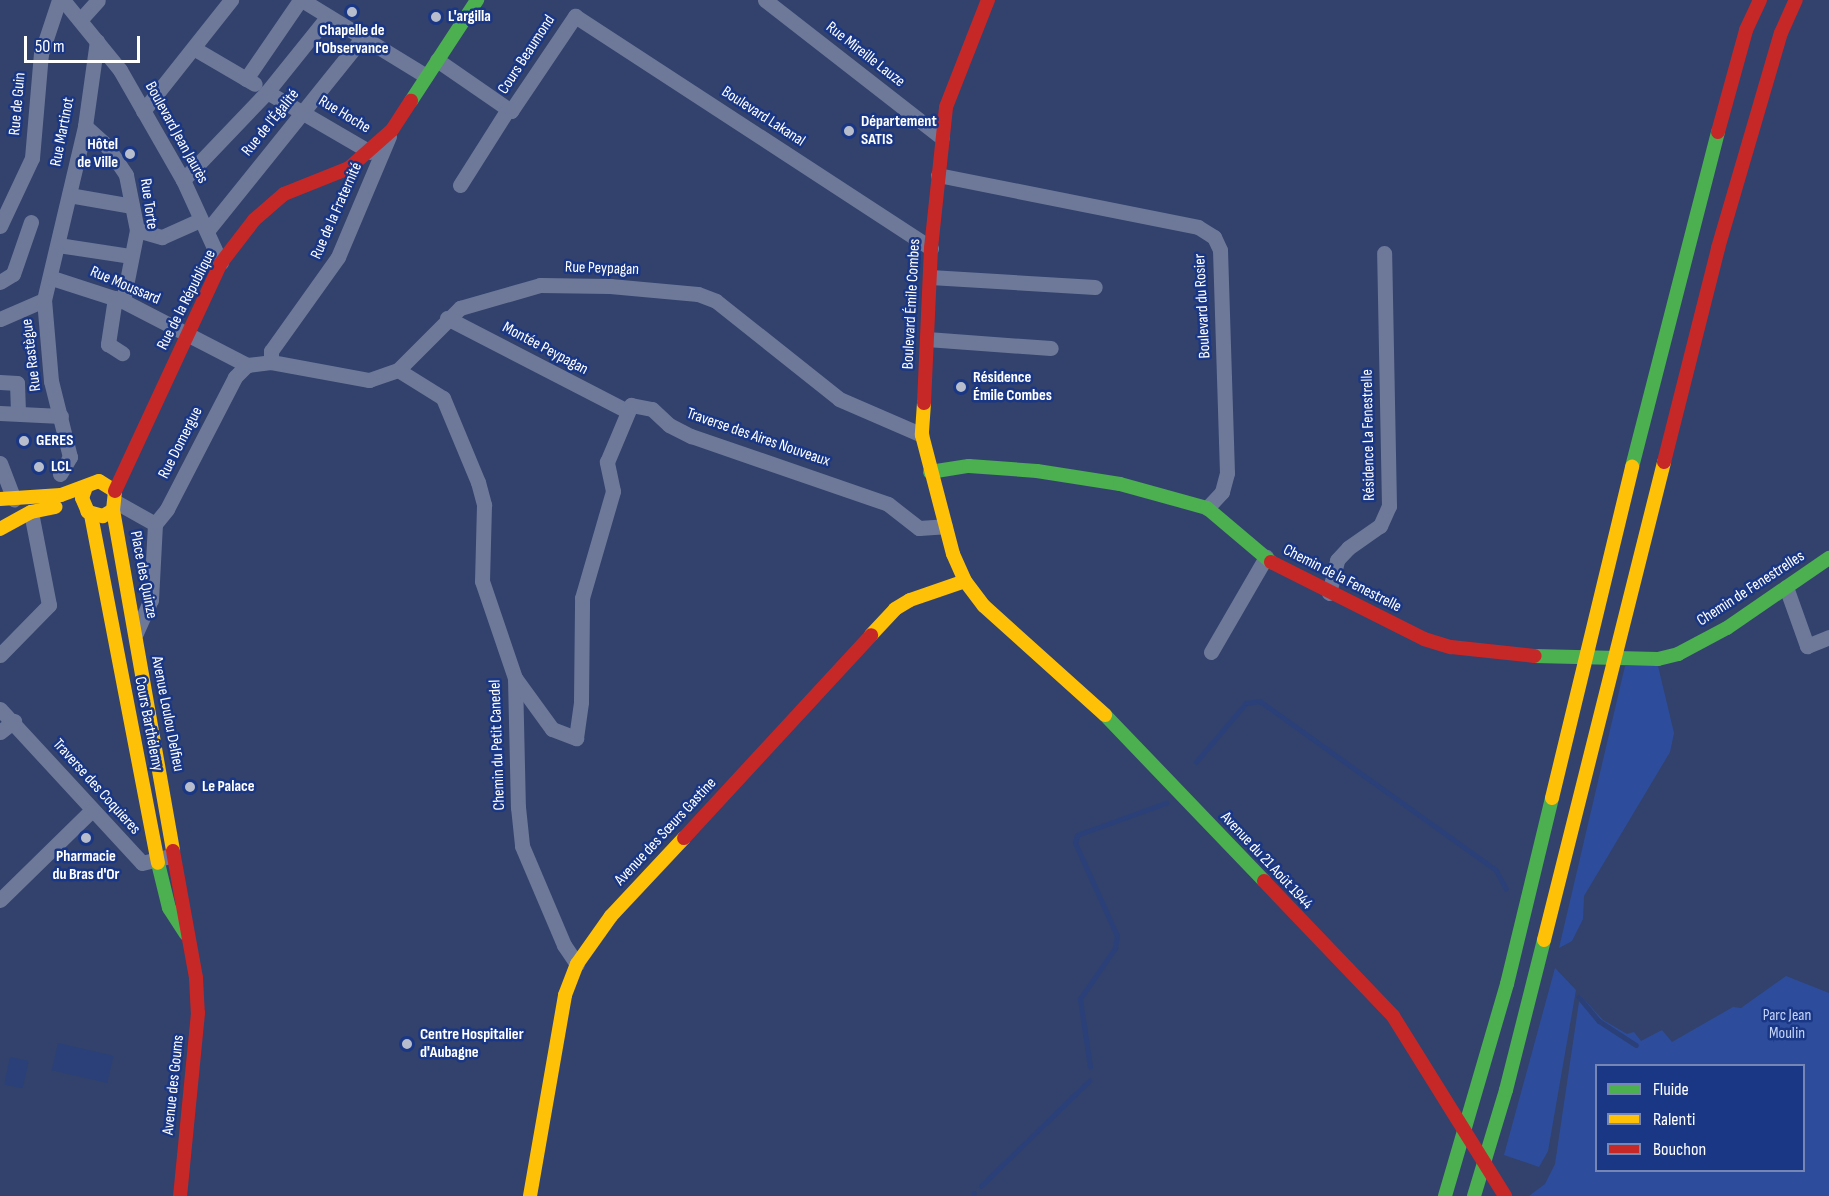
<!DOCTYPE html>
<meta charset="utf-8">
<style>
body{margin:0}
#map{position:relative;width:1829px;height:1196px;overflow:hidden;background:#32426c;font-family:"Sofia Sans Condensed",sans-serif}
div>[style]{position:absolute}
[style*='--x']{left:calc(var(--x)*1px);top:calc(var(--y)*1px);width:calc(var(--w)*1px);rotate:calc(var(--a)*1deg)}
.green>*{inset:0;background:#2d4d9c}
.water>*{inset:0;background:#2b4079;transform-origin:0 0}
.stream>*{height:4.5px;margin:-2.25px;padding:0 2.25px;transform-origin:2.25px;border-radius:2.25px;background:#2b4079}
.street>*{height:15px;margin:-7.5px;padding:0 7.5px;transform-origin:7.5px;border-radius:7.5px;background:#6e799a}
.fast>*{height:14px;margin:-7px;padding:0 7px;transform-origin:7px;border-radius:7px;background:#4caf50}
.slow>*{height:14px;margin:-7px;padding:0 7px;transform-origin:7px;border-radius:7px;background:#ffc107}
.jam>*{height:14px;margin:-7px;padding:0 7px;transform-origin:7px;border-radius:7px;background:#c62828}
.dots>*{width:16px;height:16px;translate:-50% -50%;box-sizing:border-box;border:3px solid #1a3785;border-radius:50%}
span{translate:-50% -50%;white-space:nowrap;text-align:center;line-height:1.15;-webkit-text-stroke:5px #1a3785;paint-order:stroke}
.poi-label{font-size:16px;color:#fff;font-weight:700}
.left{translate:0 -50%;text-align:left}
.right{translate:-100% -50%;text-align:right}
.street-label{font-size:16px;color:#fff}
.park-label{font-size:16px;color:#c5d4f9}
.legend{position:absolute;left:1595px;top:1064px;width:210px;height:108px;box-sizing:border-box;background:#1a3785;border:2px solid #7687b6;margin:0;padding:8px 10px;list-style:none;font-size:18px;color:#fff}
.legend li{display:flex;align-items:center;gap:12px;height:30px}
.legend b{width:30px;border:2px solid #7687b6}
.scale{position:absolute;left:24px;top:36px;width:116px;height:27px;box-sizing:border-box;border:3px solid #fff;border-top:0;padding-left:8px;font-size:18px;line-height:21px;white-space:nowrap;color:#fff;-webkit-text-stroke:4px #1a3785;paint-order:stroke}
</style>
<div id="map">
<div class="green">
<i style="clip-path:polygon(1625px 666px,1658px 666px,1674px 733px,1670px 752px,1584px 896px,1583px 919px,1572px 941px,1559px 948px)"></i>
<i style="clip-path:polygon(1555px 968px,1576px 990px,1548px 1151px,1539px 1167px,1504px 1155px)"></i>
<i style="clip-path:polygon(evenodd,1786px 976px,1829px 993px,1829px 1196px,1529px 1196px,1545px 1184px,1555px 1164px,1580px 995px,1603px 1020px,1627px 1034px,1634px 1032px,1641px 1041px,1662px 1030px,1672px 1042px,1733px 1007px,1741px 1008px,1786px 976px,1596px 1066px,1804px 1066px,1804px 1170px,1596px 1170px,1596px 1066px)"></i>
</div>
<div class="water">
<i style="left:58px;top:1043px;width:57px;height:28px;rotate:13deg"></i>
<i style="left:10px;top:1057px;width:19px;height:28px;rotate:12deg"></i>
</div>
<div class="stream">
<i style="--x:1196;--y:762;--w:77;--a:-49.7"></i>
<i style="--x:1246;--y:703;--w:14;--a:-8"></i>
<i style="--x:1260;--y:701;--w:290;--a:35.6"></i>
<i style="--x:1496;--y:870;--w:21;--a:61"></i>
<i style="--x:1579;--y:997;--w:31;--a:50"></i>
<i style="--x:1599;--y:1021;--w:44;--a:33"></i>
<i style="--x:1090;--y:1067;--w:69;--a:-98.4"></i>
<i style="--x:1080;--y:999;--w:62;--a:-55.5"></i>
<i style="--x:1115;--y:948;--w:12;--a:-81"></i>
<i style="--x:1117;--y:936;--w:102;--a:-114.3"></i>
<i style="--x:1075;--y:843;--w:8;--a:-76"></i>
<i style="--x:1077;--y:835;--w:95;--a:-19.8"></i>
<i style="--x:981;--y:1186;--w:151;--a:-44.2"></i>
<i style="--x:974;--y:1193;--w:3;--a:90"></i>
</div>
<div class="street">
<i style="--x:63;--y:0;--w:90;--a:50.8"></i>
<i style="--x:120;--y:70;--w:127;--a:60.2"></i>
<i style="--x:183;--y:180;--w:91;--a:65.4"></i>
<i style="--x:302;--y:0;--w:145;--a:31.5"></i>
<i style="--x:765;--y:0;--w:224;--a:37.9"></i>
<i style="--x:81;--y:19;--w:25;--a:-48"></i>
<i style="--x:195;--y:49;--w:69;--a:30.3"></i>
<i style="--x:437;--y:60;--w:90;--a:34.6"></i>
<i style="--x:511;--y:111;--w:115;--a:-56"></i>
<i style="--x:575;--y:16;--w:425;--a:33.1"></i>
<i style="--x:246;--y:79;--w:96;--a:-55.6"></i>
<i style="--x:267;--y:92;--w:119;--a:30.2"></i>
<i style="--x:143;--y:111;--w:142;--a:-51.6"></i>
<i style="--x:85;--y:126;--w:28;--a:42"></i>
<i style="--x:106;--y:145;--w:36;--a:56"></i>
<i style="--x:126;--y:175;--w:56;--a:78.7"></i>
<i style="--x:137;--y:230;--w:72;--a:101.2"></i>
<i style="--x:938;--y:175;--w:265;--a:11.3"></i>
<i style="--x:1198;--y:227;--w:19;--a:32"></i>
<i style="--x:1214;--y:237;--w:14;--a:65"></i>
<i style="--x:1220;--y:250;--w:223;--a:88.2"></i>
<i style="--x:1227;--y:473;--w:20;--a:105"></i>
<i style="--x:1222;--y:492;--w:22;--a:133"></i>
<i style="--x:183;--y:180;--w:122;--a:-46.3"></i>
<i style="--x:267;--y:92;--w:97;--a:-51.2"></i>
<i style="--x:460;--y:185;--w:90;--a:-57.7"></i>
<i style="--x:69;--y:195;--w:64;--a:9.9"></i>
<i style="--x:0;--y:226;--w:75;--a:-64.8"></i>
<i style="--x:32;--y:158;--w:104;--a:-85.1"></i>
<i style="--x:41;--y:54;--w:57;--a:-71.6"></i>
<i style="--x:137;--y:230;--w:26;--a:16"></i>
<i style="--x:162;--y:237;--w:42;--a:-24.1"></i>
<i style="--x:207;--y:231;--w:249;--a:-51.2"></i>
<i style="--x:58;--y:245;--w:74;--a:8.6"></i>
<i style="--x:930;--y:277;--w:165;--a:3.5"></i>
<i style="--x:52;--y:278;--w:75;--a:17.9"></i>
<i style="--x:123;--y:301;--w:140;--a:27.3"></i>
<i style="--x:0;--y:282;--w:15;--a:-32"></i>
<i style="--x:13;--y:274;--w:55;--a:-70.9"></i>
<i style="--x:115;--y:298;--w:47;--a:98.7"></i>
<i style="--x:108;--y:344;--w:17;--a:33"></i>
<i style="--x:447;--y:318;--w:203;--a:27.3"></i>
<i style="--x:0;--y:319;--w:48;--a:-23.4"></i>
<i style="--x:927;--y:339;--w:124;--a:4.2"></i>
<i style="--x:271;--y:362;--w:11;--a:-90"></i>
<i style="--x:271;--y:351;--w:115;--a:-54.5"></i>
<i style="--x:338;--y:257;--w:131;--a:-67.1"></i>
<i style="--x:398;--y:370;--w:53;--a:31.9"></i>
<i style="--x:443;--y:398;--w:91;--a:67.4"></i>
<i style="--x:478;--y:482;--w:24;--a:75"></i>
<i style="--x:484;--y:505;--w:76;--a:91.5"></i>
<i style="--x:482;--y:581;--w:102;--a:71.2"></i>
<i style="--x:515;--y:678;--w:129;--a:88.7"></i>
<i style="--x:518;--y:807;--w:39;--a:84"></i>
<i style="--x:522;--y:846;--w:108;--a:67"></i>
<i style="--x:564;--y:945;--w:23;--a:56"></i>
<i style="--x:0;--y:382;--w:17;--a:3"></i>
<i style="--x:17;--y:383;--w:29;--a:88"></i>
<i style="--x:0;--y:413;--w:61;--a:2.8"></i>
<i style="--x:0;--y:463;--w:39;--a:69"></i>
<i style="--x:60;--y:474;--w:20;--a:-60"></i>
<i style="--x:70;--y:457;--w:78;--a:-104"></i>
<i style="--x:51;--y:381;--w:81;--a:-94.9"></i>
<i style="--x:44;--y:300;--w:179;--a:-76.7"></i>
<i style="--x:85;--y:126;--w:86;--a:-82"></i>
<i style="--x:116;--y:502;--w:45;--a:29.4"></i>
<i style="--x:155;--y:524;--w:19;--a:-51"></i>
<i style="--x:167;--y:509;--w:148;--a:-62.7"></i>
<i style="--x:235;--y:377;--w:17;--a:-45"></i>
<i style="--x:247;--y:365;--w:24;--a:-7"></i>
<i style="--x:271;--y:362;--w:100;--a:10.4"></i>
<i style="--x:369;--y:380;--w:31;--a:-19"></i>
<i style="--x:398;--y:370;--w:88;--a:-45"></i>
<i style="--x:460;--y:308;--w:83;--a:-16"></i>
<i style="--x:540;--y:285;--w:70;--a:0.8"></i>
<i style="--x:610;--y:286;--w:88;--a:5.2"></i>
<i style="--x:698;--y:294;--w:19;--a:21"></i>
<i style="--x:716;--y:301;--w:157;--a:38.5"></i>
<i style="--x:839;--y:399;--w:90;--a:23.4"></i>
<i style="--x:1786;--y:587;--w:63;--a:70.4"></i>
<i style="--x:1807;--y:646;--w:24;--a:-22"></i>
<i style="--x:1329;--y:593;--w:34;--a:-76"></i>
<i style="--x:1337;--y:560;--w:16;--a:-47"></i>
<i style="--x:1348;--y:548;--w:39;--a:-35"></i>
<i style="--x:1380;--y:526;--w:22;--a:-66"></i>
<i style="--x:1389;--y:506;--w:253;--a:-91.1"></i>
<i style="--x:136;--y:633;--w:36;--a:-66"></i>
<i style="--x:151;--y:600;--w:76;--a:-87"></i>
<i style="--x:1211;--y:652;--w:110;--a:-59.9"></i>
<i style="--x:0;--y:655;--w:70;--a:-45.6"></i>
<i style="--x:49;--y:605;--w:95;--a:-101"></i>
<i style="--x:515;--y:678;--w:63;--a:54"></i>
<i style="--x:552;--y:729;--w:26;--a:21"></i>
<i style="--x:576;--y:738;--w:36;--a:-82"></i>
<i style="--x:581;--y:702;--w:104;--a:-89.4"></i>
<i style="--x:582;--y:598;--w:111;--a:-73.8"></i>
<i style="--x:613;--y:491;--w:30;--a:-102"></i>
<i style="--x:607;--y:462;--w:62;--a:-67.2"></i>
<i style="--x:631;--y:405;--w:21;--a:11"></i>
<i style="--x:652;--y:409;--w:23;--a:43"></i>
<i style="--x:669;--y:425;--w:25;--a:27"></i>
<i style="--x:691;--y:436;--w:208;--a:19"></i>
<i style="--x:888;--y:504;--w:39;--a:38"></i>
<i style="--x:919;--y:528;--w:26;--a:-4"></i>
<i style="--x:0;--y:709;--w:209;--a:47.3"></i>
<i style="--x:142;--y:863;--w:25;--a:-14"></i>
<i style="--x:0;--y:732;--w:18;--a:-38"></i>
<i style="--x:0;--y:900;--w:127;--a:-44.4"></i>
</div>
<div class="fast">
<i style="--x:411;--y:101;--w:121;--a:-56.8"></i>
<i style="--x:1632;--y:467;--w:346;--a:-75.6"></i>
<i style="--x:930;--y:472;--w:39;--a:-9"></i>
<i style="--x:969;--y:466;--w:68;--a:4.2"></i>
<i style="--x:1037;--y:471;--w:84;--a:8.9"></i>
<i style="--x:1120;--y:484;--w:90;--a:15.4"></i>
<i style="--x:1207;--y:508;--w:84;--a:40.2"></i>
<i style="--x:1535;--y:656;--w:123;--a:1.4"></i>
<i style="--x:1658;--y:659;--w:21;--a:-14"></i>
<i style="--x:1678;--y:654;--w:55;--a:-28"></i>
<i style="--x:1727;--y:628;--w:124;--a:-34.5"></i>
<i style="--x:1105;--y:715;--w:230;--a:46.2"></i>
<i style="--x:158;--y:863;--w:46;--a:76.3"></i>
<i style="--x:169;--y:908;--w:31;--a:57"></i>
<i style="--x:1445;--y:1196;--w:221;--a:-73.7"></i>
<i style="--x:1507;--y:984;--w:191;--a:-76.4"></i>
<i style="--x:1474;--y:1196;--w:111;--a:-73.2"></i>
<i style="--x:1506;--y:1090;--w:155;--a:-75.8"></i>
</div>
<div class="slow">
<i style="--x:924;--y:403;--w:32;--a:94"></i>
<i style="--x:922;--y:435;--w:123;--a:75.4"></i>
<i style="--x:953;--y:554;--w:30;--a:66"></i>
<i style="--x:965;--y:581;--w:31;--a:53"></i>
<i style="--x:984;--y:606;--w:163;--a:42"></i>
<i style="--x:0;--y:499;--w:61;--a:-3.8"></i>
<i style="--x:61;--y:495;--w:40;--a:-20.2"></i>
<i style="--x:99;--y:481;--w:19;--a:32"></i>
<i style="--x:115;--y:491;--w:19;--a:96"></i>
<i style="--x:113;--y:510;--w:12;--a:149"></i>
<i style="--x:103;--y:516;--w:16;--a:-165"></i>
<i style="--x:88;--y:512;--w:15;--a:-113"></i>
<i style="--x:82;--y:498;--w:12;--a:-70"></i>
<i style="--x:113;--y:510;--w:346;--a:80"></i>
<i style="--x:91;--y:515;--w:354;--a:79.1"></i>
<i style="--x:0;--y:529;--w:35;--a:-29"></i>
<i style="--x:31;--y:512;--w:25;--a:-12"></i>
<i style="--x:871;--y:635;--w:35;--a:-47"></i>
<i style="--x:895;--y:609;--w:17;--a:-31"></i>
<i style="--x:910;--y:600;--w:58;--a:-19.1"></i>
<i style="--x:1552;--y:798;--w:341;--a:-76.4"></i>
<i style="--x:1544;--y:940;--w:493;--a:-75.9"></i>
<i style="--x:530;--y:1196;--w:204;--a:-80.1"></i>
<i style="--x:565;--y:995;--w:33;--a:-69"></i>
<i style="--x:577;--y:964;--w:59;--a:-54.7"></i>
<i style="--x:611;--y:916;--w:107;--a:-46.9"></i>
</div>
<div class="jam">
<i style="--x:1718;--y:132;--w:106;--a:-74.6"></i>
<i style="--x:1746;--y:30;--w:33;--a:-65"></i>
<i style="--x:924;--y:403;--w:155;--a:-87.4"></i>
<i style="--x:931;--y:248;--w:142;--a:-83.9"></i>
<i style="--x:946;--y:107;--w:115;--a:-68.6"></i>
<i style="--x:1664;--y:462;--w:221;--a:-75.8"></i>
<i style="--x:1718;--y:248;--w:224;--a:-73.7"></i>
<i style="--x:1781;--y:33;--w:36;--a:-66"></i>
<i style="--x:115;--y:491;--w:251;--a:-65.1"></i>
<i style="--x:221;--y:263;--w:54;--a:-52.5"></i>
<i style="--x:254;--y:220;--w:40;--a:-41"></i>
<i style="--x:284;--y:194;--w:70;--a:-21.8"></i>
<i style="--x:349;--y:168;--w:57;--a:-41.5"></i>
<i style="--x:392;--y:130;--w:35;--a:-57"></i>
<i style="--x:1271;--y:562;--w:171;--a:26.7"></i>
<i style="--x:1424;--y:639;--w:28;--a:17"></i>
<i style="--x:1451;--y:647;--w:84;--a:6.1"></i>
<i style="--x:684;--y:838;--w:276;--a:-47.3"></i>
<i style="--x:173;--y:851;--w:129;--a:79.7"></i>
<i style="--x:196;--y:978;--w:35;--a:87"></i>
<i style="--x:198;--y:1013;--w:184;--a:95.6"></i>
<i style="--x:1264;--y:881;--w:187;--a:46.3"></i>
<i style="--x:1393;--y:1016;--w:212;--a:58.1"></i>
</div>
<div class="dots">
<i style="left:352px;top:12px;background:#b7bdcc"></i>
<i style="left:436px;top:17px;background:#b7bdcc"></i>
<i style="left:849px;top:131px;background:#b7bdcc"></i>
<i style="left:130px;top:154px;background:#b7bdcc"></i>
<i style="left:961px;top:387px;background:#b7bdcc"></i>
<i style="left:24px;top:441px;background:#b7bdcc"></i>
<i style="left:39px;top:467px;background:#b7bdcc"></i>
<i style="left:190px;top:787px;background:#b7bdcc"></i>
<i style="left:86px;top:838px;background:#b7bdcc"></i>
<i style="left:407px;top:1044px;background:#b7bdcc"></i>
</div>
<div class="poi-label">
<span class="left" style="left:448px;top:17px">L'argilla</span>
<span style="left:352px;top:40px">Chapelle de<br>l'Observance</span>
<span class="left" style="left:861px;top:131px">Département<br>SATIS</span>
<span class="right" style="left:118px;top:154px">Hôtel<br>de Ville</span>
<span class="left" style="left:973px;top:387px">Résidence<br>Émile Combes</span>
<span class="left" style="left:36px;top:441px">GERES</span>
<span class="left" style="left:51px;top:467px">LCL</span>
<span class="left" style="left:202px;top:787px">Le Palace</span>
<span style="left:86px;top:866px">Pharmacie<br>du Bras d'Or</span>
<span class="left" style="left:420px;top:1044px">Centre Hospitalier<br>d'Aubagne</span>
</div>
<div class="street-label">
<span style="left:527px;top:55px;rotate:-57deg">Cours Beaumond</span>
<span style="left:865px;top:55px;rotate:38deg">Rue Mireille Lauze</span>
<span style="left:18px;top:104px;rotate:-85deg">Rue de Guin</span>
<span style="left:344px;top:115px;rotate:31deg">Rue Hoche</span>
<span style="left:763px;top:117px;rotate:33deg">Boulevard Lakanal</span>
<span style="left:271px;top:123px;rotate:-51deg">Rue de l'Égalité</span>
<span style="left:63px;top:132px;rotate:-79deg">Rue Martinot</span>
<span style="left:176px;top:133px;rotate:61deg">Boulevard Jean Jaurès</span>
<span style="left:148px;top:204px;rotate:82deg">Rue Torte</span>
<span style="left:337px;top:211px;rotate:-66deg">Rue de la Fraternité</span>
<span style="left:602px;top:269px;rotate:2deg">Rue Peypagan</span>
<span style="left:125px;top:286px;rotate:23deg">Rue Moussard</span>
<span style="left:187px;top:300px;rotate:-63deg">Rue de la République</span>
<span style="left:912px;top:304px;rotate:-87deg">Boulevard Émile Combes</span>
<span style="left:1203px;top:306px;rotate:-93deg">Boulevard du Rosier</span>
<span style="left:545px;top:349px;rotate:28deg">Montée Peypagan</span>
<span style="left:32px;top:355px;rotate:-97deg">Rue Rastègue</span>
<span style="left:1369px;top:435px;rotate:-91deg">Résidence La Fenestrelle</span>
<span style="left:758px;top:438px;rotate:19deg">Traverse des Aires Nouveaux</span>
<span style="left:181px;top:443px;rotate:-63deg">Rue Domergue</span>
<span style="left:143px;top:575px;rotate:79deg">Place des Quinze</span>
<span style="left:1342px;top:579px;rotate:27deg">Chemin de la Fenestrelle</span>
<span style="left:1751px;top:589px;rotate:-33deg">Chemin de Fenestrelles</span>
<span style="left:167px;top:714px;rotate:79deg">Avenue Loulou Delfieu</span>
<span style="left:148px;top:724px;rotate:79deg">Cours Barthélemy</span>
<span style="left:498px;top:745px;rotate:-92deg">Chemin du Petit Canedel</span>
<span style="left:96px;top:787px;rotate:48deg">Traverse des Coquieres</span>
<span style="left:666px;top:832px;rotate:-47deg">Avenue des Sœurs Gastine</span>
<span style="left:1266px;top:861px;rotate:47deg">Avenue du 21 Août 1944</span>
<span style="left:174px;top:1085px;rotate:-84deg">Avenue des Goums</span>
</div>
<div class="park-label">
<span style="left:1787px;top:1025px">Parc Jean<br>Moulin</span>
</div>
<ul class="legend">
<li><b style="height:8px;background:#4caf50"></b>Fluide</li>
<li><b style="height:8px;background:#ffc107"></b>Ralenti</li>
<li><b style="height:8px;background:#c62828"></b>Bouchon</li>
</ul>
<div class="scale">50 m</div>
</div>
